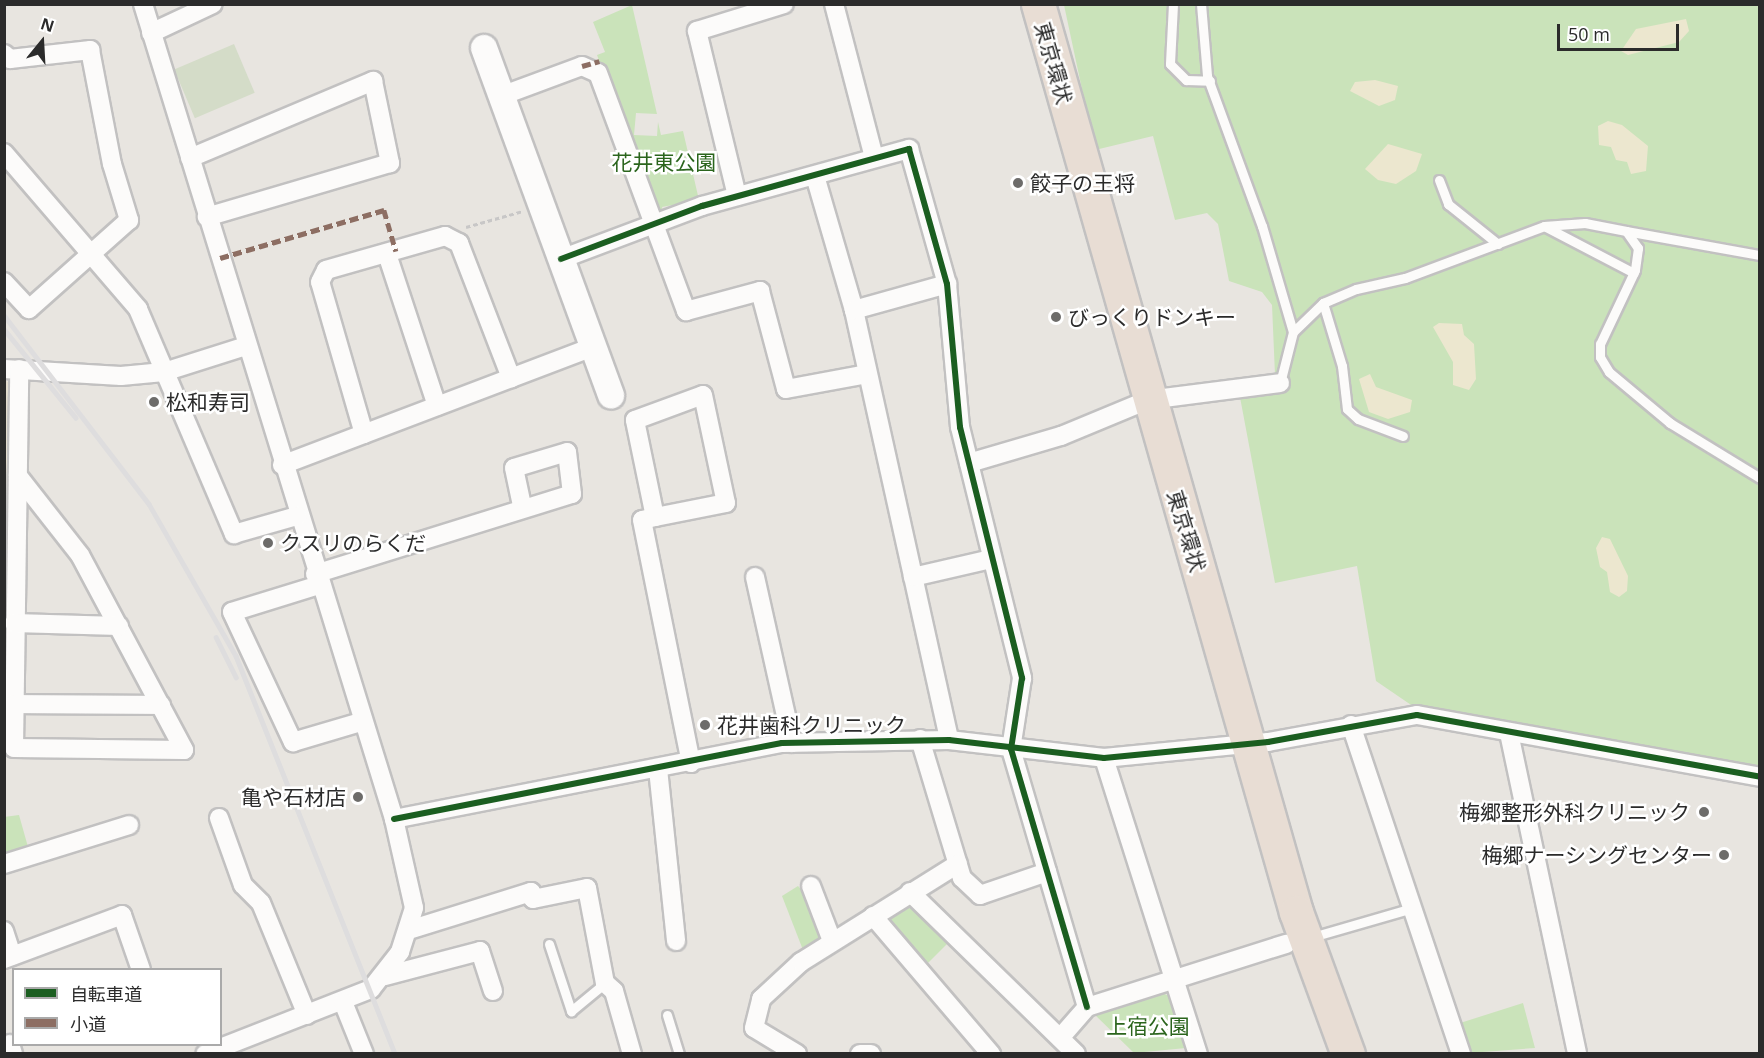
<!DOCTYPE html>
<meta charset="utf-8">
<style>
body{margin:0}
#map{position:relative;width:1764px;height:1058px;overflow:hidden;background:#e8e5e0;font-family:"Open Sans","Noto Sans JP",sans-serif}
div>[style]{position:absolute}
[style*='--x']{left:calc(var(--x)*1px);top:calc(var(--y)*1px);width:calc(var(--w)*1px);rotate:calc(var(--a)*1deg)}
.education>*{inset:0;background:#e3ddcf}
.green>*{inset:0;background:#cae3ba}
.sand>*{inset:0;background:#ece7cf}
.cemetery>*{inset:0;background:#d4dcc8;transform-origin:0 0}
.path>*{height:3px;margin-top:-1.5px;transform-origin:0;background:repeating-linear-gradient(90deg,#c8c7c7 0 4.5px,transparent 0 7.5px)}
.roads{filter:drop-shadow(2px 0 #c2c1c1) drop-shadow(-2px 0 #c2c1c1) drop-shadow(0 2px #c2c1c1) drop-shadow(0 -2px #c2c1c1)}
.lane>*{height:9px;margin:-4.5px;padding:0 4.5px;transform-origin:4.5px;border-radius:4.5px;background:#fcfbfa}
.street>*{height:18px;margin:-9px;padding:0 9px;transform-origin:9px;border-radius:9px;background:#fcfbfa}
.secondary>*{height:26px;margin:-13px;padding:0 13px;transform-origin:13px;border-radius:13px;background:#fcfbfa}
.highway>*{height:33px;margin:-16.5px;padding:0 16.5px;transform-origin:16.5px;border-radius:16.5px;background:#e8ddd4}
.rail>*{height:4.5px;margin:-2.25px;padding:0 2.25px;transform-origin:2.25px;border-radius:2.25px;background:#deddde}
.quiet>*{height:4.5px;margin-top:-2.25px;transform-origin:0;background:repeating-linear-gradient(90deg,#8d6e63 0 9px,transparent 0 13.5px)}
.cycleway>*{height:6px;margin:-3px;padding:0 3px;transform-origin:3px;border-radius:3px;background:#1b5e20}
.dots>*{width:16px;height:16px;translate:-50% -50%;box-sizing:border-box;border:3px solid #fff;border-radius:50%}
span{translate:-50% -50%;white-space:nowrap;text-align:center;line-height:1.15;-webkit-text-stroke:5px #fff;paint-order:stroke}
.street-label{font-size:21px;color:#2b2b2b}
.park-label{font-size:21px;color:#2b651d}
.poi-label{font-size:21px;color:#2b2b2b}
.left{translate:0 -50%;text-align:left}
.right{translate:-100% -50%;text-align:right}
.frame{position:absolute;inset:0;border:6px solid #2b2b2b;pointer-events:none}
.legend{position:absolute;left:12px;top:968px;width:210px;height:78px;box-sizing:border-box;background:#fff;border:2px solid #aaa;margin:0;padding:8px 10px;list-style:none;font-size:18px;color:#2b2b2b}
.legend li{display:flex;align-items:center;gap:12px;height:30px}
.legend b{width:30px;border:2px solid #aaa}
.north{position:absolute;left:12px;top:12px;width:60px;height:60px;-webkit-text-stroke:4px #fff;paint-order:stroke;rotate:18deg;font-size:16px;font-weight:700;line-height:24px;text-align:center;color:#2b2b2b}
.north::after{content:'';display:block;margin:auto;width:21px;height:27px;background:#2b2b2b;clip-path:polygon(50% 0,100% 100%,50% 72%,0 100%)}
.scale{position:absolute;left:1557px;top:24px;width:122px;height:27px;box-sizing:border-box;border:3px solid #2b2b2b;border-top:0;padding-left:8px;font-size:18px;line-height:21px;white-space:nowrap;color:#2b2b2b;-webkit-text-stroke:4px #fff;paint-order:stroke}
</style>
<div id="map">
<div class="education">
<i style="clip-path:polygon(4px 380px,8px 382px,6px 781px,4px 781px)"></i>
</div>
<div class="green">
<i style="clip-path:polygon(632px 5px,657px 114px,636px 113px,634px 135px,657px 136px,658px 122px,661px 135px,683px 131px,699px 200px,662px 207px,663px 213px,654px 209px,597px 55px,605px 52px,593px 22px)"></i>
<i style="clip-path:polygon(1064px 5px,1759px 5px,1759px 770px,1417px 709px,1376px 681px,1357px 566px,1275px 583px,1239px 392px,1275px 375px,1272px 305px,1262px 292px,1229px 281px,1218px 224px,1207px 213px,1175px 220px,1153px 136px,1095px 150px)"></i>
<i style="clip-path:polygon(19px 815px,28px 847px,5px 854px,4px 817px)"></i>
<i style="clip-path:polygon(798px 886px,809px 898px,823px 935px,803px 950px,782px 896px)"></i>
<i style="clip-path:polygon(908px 904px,951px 940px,926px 965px,890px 923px,891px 916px)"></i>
<i style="clip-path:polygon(1160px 992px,1169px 996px,1186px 1048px,1134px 1053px,1092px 1012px)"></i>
<i style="clip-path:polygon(1523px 1003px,1535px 1048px,1469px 1053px,1457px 1024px)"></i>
</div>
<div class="sand">
<i style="clip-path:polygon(1686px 19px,1689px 31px,1679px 42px,1628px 55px,1621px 51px,1636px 29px)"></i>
<i style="clip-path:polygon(1375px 80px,1398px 86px,1395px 100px,1379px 106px,1350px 91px,1355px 82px)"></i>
<i style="clip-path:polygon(1608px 121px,1622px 125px,1648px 146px,1646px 171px,1631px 174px,1627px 162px,1616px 160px,1611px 147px,1599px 145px,1598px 126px)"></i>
<i style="clip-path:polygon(1388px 144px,1422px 154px,1416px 171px,1396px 184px,1378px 180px,1365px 169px)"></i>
<i style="clip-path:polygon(1439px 323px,1462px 324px,1464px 335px,1474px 344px,1476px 379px,1469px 390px,1453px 385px,1453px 362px,1433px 327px)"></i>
<i style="clip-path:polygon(1370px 374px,1376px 387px,1412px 400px,1410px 412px,1388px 419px,1369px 412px,1359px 379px)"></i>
<i style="clip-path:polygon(1602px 537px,1610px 539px,1628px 576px,1627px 591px,1619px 597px,1610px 592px,1607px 572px,1600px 567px,1596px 548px)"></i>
</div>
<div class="cemetery">
<i style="left:234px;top:44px;width:53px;height:65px;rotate:67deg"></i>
</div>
<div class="path">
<i style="--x:466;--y:227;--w:59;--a:-15.7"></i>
</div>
<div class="roads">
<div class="lane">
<i style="--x:1173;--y:4;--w:60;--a:92.9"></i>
<i style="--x:1170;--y:64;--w:23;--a:45"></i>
<i style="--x:1186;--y:80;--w:24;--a:2"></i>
<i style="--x:1201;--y:4;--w:72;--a:85.2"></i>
<i style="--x:1207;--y:76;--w:160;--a:69.9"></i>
<i style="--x:1262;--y:226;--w:110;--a:73.7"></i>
<i style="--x:1293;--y:332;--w:53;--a:104.3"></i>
<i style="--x:1439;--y:180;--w:26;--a:69"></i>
<i style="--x:1448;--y:204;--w:64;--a:38.7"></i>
<i style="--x:1546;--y:227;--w:99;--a:27.6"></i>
<i style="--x:1626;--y:231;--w:136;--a:10.2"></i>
<i style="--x:1323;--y:303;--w:66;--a:73.2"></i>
<i style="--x:1342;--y:366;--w:43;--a:83.4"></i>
<i style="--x:1347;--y:409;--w:15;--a:42"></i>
<i style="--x:1358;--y:419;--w:48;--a:20.7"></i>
<i style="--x:1293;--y:332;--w:42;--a:-44"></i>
<i style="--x:1323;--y:303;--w:36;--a:-23"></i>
<i style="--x:1356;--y:289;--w:50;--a:-12.7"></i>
<i style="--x:1405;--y:278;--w:148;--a:-20.5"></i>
<i style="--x:1544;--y:226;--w:41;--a:-4.2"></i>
<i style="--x:1585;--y:223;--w:42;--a:11"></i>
<i style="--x:1626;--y:231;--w:21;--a:55"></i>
<i style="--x:1638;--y:248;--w:22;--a:98"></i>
<i style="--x:1635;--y:270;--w:82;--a:115.3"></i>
<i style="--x:1600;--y:344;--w:13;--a:90"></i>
<i style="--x:1600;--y:357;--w:17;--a:59"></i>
<i style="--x:1609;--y:372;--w:80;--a:39.9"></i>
<i style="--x:1670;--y:423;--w:105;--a:31.4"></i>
<i style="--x:1319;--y:935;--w:94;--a:-16.1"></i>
<i style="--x:549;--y:944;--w:71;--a:71.8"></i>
<i style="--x:571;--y:1011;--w:44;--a:-39.5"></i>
<i style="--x:667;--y:1015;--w:41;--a:72.9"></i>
</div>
<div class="street">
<i style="--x:143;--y:4;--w:853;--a:72.88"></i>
<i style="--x:394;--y:819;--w:91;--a:77.3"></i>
<i style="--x:414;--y:908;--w:46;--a:107.7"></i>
<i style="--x:400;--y:952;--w:47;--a:128.1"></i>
<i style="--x:371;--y:989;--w:178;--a:158.6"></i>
<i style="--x:834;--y:4;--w:159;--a:75.4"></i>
<i style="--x:151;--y:33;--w:68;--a:-25.1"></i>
<i style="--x:4;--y:54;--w:8;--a:40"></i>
<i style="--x:10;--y:59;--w:81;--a:-6.4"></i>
<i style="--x:90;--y:50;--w:116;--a:79.1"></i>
<i style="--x:112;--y:164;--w:59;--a:73.1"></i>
<i style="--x:129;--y:220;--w:134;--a:138.3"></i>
<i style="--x:29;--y:309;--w:37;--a:-133"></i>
<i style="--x:501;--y:96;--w:86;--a:-20.3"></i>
<i style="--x:582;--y:66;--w:17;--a:24"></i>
<i style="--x:598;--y:73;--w:254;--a:69.7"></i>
<i style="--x:686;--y:311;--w:77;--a:-15.1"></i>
<i style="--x:760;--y:291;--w:101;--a:75.1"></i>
<i style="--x:786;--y:389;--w:82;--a:-10.5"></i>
<i style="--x:4;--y:153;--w:206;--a:49.3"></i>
<i style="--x:138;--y:309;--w:245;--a:66.9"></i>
<i style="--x:234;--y:534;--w:66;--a:-15.9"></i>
<i style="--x:190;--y:158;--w:199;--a:-22.8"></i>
<i style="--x:373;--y:81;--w:84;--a:78.3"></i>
<i style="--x:390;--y:163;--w:191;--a:163.6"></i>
<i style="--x:815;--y:176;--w:140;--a:73.8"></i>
<i style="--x:854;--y:310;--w:440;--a:77.5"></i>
<i style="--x:737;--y:196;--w:170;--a:-103.6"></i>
<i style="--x:697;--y:31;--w:91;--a:-17.2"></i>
<i style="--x:387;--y:254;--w:160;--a:71.8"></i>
<i style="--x:561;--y:259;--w:151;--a:-20.6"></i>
<i style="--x:702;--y:206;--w:215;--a:-15.4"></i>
<i style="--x:909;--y:149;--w:140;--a:74.3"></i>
<i style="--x:947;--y:284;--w:144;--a:84.8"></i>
<i style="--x:960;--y:427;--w:259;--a:76.1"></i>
<i style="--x:1022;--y:678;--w:72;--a:98.8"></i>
<i style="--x:1011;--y:749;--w:269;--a:73.6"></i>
<i style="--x:854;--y:310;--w:97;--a:-15.6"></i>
<i style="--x:4;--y:369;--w:117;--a:3.4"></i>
<i style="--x:121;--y:376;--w:43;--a:-5.3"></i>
<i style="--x:164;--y:372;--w:86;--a:-17.6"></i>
<i style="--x:703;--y:395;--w:110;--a:78"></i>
<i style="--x:726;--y:503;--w:72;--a:168.8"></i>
<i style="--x:655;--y:517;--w:99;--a:-101.7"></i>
<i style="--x:635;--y:420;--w:72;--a:-20.2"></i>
<i style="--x:364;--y:434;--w:158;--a:-106.1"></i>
<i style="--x:320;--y:282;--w:13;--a:-63"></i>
<i style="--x:326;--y:270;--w:124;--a:-15.9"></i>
<i style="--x:445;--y:236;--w:16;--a:27"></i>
<i style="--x:459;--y:243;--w:145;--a:68.9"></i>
<i style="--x:969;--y:463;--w:96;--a:-16.4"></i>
<i style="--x:1061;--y:436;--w:94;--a:-22.5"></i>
<i style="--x:1148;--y:400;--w:133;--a:-7.3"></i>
<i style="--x:282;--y:465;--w:333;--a:-20.8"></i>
<i style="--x:18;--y:476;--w:100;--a:51.9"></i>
<i style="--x:80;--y:555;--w:221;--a:61.9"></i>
<i style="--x:184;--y:750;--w:170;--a:-179.3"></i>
<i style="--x:14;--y:748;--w:379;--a:-89.2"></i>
<i style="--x:655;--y:517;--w:13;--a:167"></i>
<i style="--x:642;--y:520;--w:248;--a:78.6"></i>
<i style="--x:315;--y:574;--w:269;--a:-17.3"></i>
<i style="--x:572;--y:494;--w:42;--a:-96.8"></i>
<i style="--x:567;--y:452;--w:55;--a:163.2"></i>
<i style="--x:514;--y:468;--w:39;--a:78"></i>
<i style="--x:755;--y:577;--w:170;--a:77.4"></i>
<i style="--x:913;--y:577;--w:80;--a:-13"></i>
<i style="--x:319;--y:585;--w:91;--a:162.8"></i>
<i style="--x:232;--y:612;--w:144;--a:64.9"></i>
<i style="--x:293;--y:742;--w:71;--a:-16.4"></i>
<i style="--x:14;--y:623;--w:105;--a:1.6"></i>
<i style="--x:14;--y:704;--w:147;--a:0.4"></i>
<i style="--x:1351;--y:725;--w:347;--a:71.5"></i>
<i style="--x:1509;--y:733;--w:328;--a:78"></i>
<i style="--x:920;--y:739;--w:145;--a:73.2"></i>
<i style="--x:962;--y:878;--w:25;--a:43"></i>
<i style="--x:980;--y:895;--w:71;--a:-18.9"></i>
<i style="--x:1104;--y:758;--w:311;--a:72.4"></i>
<i style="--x:658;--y:769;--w:173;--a:84"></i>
<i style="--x:219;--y:818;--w:71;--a:70.3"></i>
<i style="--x:243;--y:885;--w:25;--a:45"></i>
<i style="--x:261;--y:903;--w:121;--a:67.7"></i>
<i style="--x:394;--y:819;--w:395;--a:-11.1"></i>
<i style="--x:782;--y:743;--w:167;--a:-1"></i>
<i style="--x:949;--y:740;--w:156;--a:6.6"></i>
<i style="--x:1104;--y:758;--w:165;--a:-5.6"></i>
<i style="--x:1268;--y:742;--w:151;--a:-10.3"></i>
<i style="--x:1417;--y:715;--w:349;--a:10.2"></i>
<i style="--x:4;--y:864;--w:131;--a:-17.3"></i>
<i style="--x:811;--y:886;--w:59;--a:69.1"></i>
<i style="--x:910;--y:892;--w:232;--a:44.3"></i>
<i style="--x:873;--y:916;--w:182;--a:49.5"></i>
<i style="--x:409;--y:930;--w:128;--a:-17.3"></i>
<i style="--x:531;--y:892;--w:7;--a:74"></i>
<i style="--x:533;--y:899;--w:55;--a:-11.5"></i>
<i style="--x:587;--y:888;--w:97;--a:79.3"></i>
<i style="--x:605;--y:983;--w:12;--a:42"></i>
<i style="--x:614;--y:991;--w:66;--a:74.1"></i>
<i style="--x:4;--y:931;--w:26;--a:72"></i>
<i style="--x:4;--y:959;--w:126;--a:-20.4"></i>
<i style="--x:122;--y:915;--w:58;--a:70.9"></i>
<i style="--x:385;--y:976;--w:98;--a:-14.7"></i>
<i style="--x:480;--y:951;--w:42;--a:72"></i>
<i style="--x:343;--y:1002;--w:56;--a:68"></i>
<i style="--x:1060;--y:1038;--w:41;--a:-48.9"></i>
<i style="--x:1087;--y:1007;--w:209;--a:-17.6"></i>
<i style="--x:10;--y:1044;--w:10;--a:73"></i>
<i style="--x:797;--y:1054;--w:50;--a:-148.8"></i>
<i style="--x:754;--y:1028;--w:30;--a:-76"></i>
<i style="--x:761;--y:999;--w:54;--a:-42.8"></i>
<i style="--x:801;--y:962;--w:185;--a:-32"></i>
<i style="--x:860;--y:1054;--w:11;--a:0"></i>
</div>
<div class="secondary">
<i style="--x:484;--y:48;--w:370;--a:69.9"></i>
</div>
<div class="highway">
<i style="--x:1038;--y:4;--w:944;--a:74.14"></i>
<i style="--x:1296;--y:912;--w:151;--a:69.9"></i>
</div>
</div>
<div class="rail">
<i style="--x:4;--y:315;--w:238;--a:52.5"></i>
<i style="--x:149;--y:504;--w:175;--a:60.2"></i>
<i style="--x:236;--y:656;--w:429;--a:68.2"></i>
<i style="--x:4;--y:329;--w:114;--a:51"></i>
<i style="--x:216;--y:637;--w:45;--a:63.4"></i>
</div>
<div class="quiet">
<i style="--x:582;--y:66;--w:18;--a:-16"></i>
<i style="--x:220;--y:258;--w:171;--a:-16.3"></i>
<i style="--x:384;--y:210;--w:43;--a:73.7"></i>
</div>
<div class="cycleway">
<i style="--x:561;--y:259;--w:151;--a:-20.6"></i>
<i style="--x:702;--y:206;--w:215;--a:-15.4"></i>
<i style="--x:909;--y:149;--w:140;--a:74.3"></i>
<i style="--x:947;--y:284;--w:144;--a:84.8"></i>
<i style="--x:960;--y:427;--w:259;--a:76.1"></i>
<i style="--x:1022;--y:678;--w:72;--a:98.8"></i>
<i style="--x:1011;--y:749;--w:269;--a:73.6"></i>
<i style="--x:394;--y:819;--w:395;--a:-11.1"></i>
<i style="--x:782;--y:743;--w:167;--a:-1"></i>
<i style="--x:949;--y:740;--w:156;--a:6.6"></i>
<i style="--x:1104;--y:758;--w:165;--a:-5.6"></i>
<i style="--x:1268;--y:742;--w:151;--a:-10.3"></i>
<i style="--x:1417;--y:715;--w:349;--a:10.2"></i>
</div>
<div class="dots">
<i style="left:1018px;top:183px;background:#6d6c6a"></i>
<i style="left:1056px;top:317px;background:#6d6c6a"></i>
<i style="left:154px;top:402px;background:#6d6c6a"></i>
<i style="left:268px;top:543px;background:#6d6c6a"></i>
<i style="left:705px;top:725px;background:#6d6c6a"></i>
<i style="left:358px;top:797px;background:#6d6c6a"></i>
<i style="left:1704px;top:812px;background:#6d6c6a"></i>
<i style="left:1724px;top:855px;background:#6d6c6a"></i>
</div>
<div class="street-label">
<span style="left:1054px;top:63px;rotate:74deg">東京環状</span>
<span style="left:1187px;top:531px;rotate:73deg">東京環状</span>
</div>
<div class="park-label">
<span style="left:664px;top:162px">花井東公園</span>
<span style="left:1148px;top:1026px">上宿公園</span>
</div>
<div class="poi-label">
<span class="left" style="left:1030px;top:183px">餃子の王将</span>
<span class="left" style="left:1068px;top:317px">びっくりドンキー</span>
<span class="left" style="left:166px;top:402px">松和寿司</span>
<span class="left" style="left:280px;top:543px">クスリのらくだ</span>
<span class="left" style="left:717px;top:725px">花井歯科クリニック</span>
<span class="right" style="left:346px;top:797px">亀や石材店</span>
<span class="right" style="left:1690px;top:812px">梅郷整形外科クリニック</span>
<span class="right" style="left:1712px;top:855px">梅郷ナーシングセンター</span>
</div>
<div class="frame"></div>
<ul class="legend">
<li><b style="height:8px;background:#1b5e20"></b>自転車道</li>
<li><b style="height:8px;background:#8d6e63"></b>小道</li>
</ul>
<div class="north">N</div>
<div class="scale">50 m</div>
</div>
